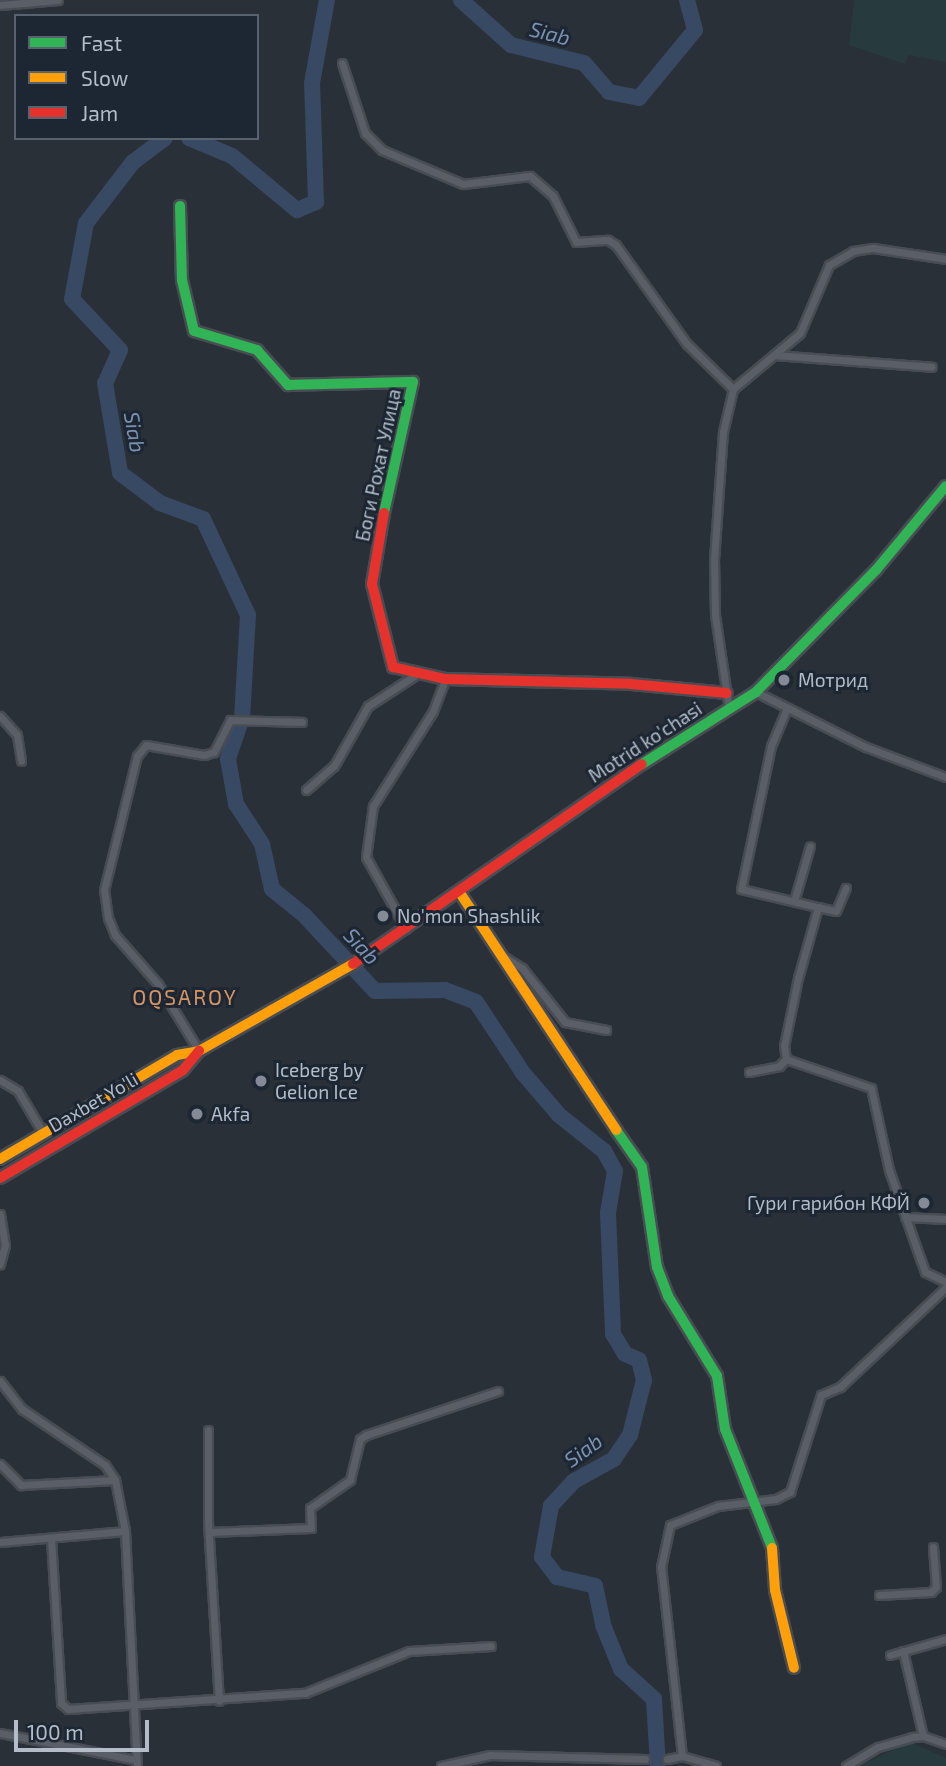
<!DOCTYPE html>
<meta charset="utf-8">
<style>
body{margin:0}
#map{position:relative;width:946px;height:1766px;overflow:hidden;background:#2a3038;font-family:"Exo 2",sans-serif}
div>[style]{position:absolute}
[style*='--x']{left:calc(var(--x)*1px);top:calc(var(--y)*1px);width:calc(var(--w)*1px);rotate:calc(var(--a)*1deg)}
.green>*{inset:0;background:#273a3e}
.river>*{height:16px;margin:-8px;padding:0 8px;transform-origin:8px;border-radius:8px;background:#384963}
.roads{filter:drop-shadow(2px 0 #484c53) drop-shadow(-2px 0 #484c53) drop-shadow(0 2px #484c53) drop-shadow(0 -2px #484c53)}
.street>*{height:7px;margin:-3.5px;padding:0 3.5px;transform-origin:3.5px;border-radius:3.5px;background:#5a5e66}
.fast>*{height:10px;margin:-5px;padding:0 5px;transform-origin:5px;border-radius:5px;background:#30b455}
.slow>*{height:10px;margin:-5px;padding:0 5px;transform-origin:5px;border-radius:5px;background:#ff9f0a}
.jam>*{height:10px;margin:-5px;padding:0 5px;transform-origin:5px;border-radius:5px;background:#e5322d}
.dots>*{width:19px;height:19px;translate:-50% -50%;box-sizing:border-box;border:4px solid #1d2633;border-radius:50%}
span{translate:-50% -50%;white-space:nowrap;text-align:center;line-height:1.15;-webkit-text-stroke:6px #1d2633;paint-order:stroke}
.street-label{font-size:19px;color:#b4bcc9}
.poi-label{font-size:19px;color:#b4bcc9}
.left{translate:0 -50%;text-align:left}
.right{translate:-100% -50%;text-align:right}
.water-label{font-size:21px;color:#7c92b1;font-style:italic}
.neighbourhood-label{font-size:21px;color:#d59563;letter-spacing:2px}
.legend{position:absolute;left:14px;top:14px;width:245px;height:126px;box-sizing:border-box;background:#1d2633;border:2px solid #59626f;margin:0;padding:9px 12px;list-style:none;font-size:21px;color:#b4bcc9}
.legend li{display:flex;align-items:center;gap:14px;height:35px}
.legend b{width:35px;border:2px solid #59626f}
.scale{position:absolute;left:14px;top:1720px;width:135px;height:32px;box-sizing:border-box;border:4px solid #b4bcc9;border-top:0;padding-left:9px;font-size:21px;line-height:24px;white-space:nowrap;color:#b4bcc9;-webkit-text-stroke:5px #1d2633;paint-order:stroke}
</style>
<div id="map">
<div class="green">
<i style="clip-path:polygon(854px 0,946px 0,946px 62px,908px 55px,905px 64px,849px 45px)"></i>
<i style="clip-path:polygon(910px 1742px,946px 1758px,946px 1766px,859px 1766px)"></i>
</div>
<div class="river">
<i style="--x:461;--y:0;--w:67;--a:42"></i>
<i style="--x:511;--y:45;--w:75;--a:13.9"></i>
<i style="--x:584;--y:63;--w:38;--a:49"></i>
<i style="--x:609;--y:92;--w:31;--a:11"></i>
<i style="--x:639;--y:98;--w:88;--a:-50.5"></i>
<i style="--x:695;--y:30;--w:31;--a:-105"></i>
<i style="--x:165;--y:138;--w:40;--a:143"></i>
<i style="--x:133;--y:162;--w:77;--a:127.6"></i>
<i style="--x:86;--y:223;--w:77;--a:100.4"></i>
<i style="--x:72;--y:299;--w:70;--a:46.7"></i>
<i style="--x:120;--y:350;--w:36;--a:114"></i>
<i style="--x:105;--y:383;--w:91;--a:80.5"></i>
<i style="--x:120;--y:473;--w:50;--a:36.9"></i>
<i style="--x:160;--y:503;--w:46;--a:20.4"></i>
<i style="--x:203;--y:519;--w:106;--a:64.9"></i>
<i style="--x:248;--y:615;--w:103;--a:93.3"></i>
<i style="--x:242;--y:718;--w:43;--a:108.9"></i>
<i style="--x:228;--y:759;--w:46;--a:79.9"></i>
<i style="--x:236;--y:804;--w:48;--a:57"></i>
<i style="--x:262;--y:844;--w:46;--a:77.5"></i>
<i style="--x:272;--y:889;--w:41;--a:39.1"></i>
<i style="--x:304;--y:915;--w:104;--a:46.9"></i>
<i style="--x:375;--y:991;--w:70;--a:-0.8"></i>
<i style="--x:445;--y:990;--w:33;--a:21"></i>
<i style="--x:476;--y:1002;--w:85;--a:56.5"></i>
<i style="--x:523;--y:1073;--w:55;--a:49.4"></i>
<i style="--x:559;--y:1115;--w:58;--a:38.7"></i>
<i style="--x:604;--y:1151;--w:23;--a:61"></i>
<i style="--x:615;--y:1171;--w:43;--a:99.5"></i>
<i style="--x:608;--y:1213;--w:121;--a:87.6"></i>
<i style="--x:613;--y:1334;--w:23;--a:59"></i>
<i style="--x:625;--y:1354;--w:15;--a:23"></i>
<i style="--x:639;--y:1360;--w:21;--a:76"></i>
<i style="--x:644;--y:1380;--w:57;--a:104.3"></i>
<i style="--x:630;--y:1435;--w:29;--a:124"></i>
<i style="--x:614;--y:1459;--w:46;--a:151.2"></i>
<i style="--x:574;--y:1481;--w:34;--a:133"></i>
<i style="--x:551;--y:1506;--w:52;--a:100"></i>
<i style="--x:542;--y:1557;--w:25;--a:53"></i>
<i style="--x:557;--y:1577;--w:39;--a:13"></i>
<i style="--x:595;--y:1586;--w:40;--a:78"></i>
<i style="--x:603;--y:1625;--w:48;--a:67.8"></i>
<i style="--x:621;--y:1669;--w:45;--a:42.3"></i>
<i style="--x:654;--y:1699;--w:67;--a:86.6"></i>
<i style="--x:189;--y:138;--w:47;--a:22.7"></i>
<i style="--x:232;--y:156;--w:85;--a:39.7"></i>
<i style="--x:297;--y:210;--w:21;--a:-23"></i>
<i style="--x:316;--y:202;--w:119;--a:-91.9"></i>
<i style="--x:312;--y:83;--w:84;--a:-79.8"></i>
</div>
<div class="roads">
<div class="street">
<i style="--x:0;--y:5;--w:58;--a:-4.9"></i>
<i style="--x:342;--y:63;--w:74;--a:71.8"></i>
<i style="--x:365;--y:133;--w:24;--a:45"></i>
<i style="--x:382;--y:150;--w:88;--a:22.8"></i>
<i style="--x:463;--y:184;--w:67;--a:-6.8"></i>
<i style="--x:530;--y:176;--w:30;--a:41"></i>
<i style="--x:553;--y:196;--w:51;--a:63.4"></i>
<i style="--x:576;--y:242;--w:32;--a:-4"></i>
<i style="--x:608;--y:240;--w:9;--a:32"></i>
<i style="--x:616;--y:245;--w:122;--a:54.4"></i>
<i style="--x:687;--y:344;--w:64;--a:44.4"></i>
<i style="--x:774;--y:355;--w:158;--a:4.3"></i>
<i style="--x:756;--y:692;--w:123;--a:26.6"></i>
<i style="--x:866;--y:747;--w:85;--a:20.6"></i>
<i style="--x:787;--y:708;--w:41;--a:112.8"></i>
<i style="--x:771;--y:746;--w:146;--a:101.8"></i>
<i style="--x:741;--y:889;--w:79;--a:13.2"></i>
<i style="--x:818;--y:907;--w:74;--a:105.7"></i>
<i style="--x:798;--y:978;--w:69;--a:101.6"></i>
<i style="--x:784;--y:1046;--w:13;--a:81"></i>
<i style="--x:786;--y:1059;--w:90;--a:18.8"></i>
<i style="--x:871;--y:1088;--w:84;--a:77.6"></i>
<i style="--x:889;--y:1170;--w:93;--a:70.6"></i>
<i style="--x:920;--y:1258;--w:15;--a:70"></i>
<i style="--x:925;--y:1272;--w:23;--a:25"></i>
<i style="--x:729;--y:709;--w:95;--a:-98.5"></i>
<i style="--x:715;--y:615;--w:55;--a:-91"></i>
<i style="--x:714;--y:560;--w:128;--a:-86"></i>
<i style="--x:723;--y:432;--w:44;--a:-76.9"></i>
<i style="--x:733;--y:389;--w:87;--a:-39.9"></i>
<i style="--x:800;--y:333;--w:74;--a:-66.9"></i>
<i style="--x:829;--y:265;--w:28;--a:-30"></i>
<i style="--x:853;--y:251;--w:20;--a:-9"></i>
<i style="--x:873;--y:248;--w:74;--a:8.6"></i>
<i style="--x:0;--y:716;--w:25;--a:48"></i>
<i style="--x:17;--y:735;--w:26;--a:81"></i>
<i style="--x:306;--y:790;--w:37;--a:-41"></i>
<i style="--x:334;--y:766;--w:69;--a:-60.5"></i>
<i style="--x:368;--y:706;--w:59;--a:-33.1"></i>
<i style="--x:794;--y:901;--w:57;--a:-73.8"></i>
<i style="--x:818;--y:907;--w:18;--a:13"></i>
<i style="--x:836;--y:911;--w:25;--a:-67"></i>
<i style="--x:406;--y:929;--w:82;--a:-119.1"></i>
<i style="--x:366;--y:857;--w:51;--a:-82.2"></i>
<i style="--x:373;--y:806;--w:112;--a:-57.7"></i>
<i style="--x:433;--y:711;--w:34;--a:-69"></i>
<i style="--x:501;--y:955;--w:25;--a:32"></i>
<i style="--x:522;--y:968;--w:69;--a:51.5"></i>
<i style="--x:565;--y:1022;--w:42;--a:11"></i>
<i style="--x:199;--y:1051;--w:79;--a:-121.5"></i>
<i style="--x:158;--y:984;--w:65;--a:-131.3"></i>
<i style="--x:115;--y:935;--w:18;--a:-112"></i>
<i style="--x:108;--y:918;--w:28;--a:-98"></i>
<i style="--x:104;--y:890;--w:138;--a:-76.2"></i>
<i style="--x:137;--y:756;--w:14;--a:-51"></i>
<i style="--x:146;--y:745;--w:59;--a:9.8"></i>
<i style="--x:204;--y:755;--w:10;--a:-17"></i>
<i style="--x:214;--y:752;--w:36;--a:-63"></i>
<i style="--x:230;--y:720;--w:72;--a:1.6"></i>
<i style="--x:749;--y:1072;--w:31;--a:-11"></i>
<i style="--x:779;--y:1066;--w:10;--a:-45"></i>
<i style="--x:0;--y:1080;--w:21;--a:31"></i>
<i style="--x:18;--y:1091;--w:49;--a:59.2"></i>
<i style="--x:0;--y:1214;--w:31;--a:81"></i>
<i style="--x:5;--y:1245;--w:20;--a:105"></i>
<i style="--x:905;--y:1217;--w:41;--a:2.8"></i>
<i style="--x:0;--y:1381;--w:36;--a:52"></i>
<i style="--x:22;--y:1409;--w:100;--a:34"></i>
<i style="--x:105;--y:1465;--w:18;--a:56"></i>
<i style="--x:208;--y:1430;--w:92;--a:90"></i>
<i style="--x:208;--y:1522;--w:179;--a:86.5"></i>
<i style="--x:0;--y:1464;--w:30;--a:45"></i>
<i style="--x:21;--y:1485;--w:94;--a:-3"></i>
<i style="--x:115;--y:1480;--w:52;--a:78.9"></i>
<i style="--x:209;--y:1532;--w:102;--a:-2.2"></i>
<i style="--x:311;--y:1528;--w:20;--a:-93"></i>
<i style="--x:310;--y:1508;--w:49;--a:-35"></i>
<i style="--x:350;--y:1480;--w:42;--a:-76.3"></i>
<i style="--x:360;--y:1439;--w:7;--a:-34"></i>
<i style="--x:366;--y:1435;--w:139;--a:-18.4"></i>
<i style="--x:51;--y:1538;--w:165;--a:86.5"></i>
<i style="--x:61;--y:1703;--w:9;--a:41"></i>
<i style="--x:68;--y:1709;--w:238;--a:-3.9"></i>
<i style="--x:305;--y:1693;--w:112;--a:-22"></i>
<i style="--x:409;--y:1651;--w:82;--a:-3.5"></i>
<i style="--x:0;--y:1542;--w:125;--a:-5"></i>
<i style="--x:125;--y:1531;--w:235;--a:87.1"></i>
<i style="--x:879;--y:1595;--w:52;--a:-3.3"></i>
<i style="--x:931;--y:1592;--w:7;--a:-45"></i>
<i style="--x:936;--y:1587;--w:40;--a:-94.3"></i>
<i style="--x:903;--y:1651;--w:87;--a:76.8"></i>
<i style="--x:890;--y:1655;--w:58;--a:-15.9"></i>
<i style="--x:0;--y:1733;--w:139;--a:11.2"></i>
<i style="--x:682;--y:1756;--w:190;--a:-96.3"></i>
<i style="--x:661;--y:1567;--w:43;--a:-77.9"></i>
<i style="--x:670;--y:1525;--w:52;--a:-21.6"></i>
<i style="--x:718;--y:1506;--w:58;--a:-6.9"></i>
<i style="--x:776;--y:1499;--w:16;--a:-27"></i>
<i style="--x:790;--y:1492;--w:102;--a:-72.3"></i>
<i style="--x:821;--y:1395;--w:21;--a:-23"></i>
<i style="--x:840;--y:1387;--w:146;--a:-43.3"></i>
<i style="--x:667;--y:1759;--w:15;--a:-11"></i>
<i style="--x:682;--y:1756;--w:35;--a:16"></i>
<i style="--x:441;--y:1766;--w:50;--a:-12.7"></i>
<i style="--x:490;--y:1755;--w:155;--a:1.5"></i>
<i style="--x:846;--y:1766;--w:37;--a:-31"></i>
<i style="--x:878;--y:1747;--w:35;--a:-16"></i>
<i style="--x:912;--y:1737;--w:11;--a:-5"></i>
<i style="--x:923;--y:1736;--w:24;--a:19"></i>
</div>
<div class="fast">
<i style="--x:180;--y:206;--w:74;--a:88.5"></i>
<i style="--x:182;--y:280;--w:52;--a:76.8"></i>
<i style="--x:194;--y:331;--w:66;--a:16.8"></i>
<i style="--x:257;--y:350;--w:47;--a:48.5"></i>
<i style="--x:288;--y:385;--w:125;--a:-1.4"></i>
<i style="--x:413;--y:382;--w:134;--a:102.5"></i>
<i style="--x:642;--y:764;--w:135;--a:-32.3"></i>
<i style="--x:756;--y:692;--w:171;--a:-45.5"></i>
<i style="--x:876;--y:570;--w:109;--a:-50.2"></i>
<i style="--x:616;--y:1130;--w:45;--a:54.9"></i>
<i style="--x:642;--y:1167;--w:101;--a:81.5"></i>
<i style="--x:657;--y:1267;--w:31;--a:69"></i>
<i style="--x:668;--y:1296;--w:94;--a:58.5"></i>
<i style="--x:717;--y:1376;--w:54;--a:81.4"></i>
<i style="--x:725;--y:1429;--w:128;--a:68.4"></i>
</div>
<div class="slow">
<i style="--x:460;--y:893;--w:284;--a:56.6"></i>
<i style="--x:0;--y:1159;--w:205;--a:-30.4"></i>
<i style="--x:177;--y:1055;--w:22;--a:-10"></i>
<i style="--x:199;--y:1051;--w:177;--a:-29.5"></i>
<i style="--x:772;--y:1548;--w:42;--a:85.9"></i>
<i style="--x:775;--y:1590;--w:80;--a:76.3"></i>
</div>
<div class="jam">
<i style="--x:384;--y:513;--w:72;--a:99.6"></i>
<i style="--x:372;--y:584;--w:86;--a:75.8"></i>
<i style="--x:393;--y:667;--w:53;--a:13"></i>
<i style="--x:445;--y:679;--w:186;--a:1.5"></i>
<i style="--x:631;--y:684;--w:96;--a:5.4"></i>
<i style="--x:353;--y:964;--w:351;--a:-34.7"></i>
<i style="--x:0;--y:1178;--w:212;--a:-30.5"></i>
<i style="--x:183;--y:1070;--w:25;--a:-50"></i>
</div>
</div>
<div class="dots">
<i style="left:784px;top:680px;background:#848b96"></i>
<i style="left:383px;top:916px;background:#848b96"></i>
<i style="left:261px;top:1081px;background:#848b96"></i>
<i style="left:197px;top:1114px;background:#848b96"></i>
<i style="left:924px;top:1203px;background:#848b96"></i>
</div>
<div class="street-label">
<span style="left:378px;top:465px;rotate:-78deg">Боги Рохат Улица</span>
<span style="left:645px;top:742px;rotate:-33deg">Motrid ko'chasi</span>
<span style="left:93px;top:1102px;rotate:-30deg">Daxbet Yo'li</span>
</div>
<div class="poi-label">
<span class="left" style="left:798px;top:680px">Мотрид</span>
<span class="left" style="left:397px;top:916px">No'mon Shashlik</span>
<span class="left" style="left:275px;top:1081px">Iceberg by<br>Gelion Ice</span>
<span class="left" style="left:211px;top:1114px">Akfa</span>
<span class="right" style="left:910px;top:1203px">Гури гарибон КФЙ</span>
</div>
<div class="water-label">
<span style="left:550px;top:33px;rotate:14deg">Siab</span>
<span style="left:135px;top:432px;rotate:80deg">Siab</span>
<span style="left:362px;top:946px;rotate:47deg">Siab</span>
<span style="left:583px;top:1450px;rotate:-36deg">Siab</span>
</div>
<div class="neighbourhood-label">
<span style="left:185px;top:997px">OQSAROY</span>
</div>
<ul class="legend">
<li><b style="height:9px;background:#30b455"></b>Fast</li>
<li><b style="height:9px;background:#ff9f0a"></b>Slow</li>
<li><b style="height:9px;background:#e5322d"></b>Jam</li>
</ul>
<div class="scale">100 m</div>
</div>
